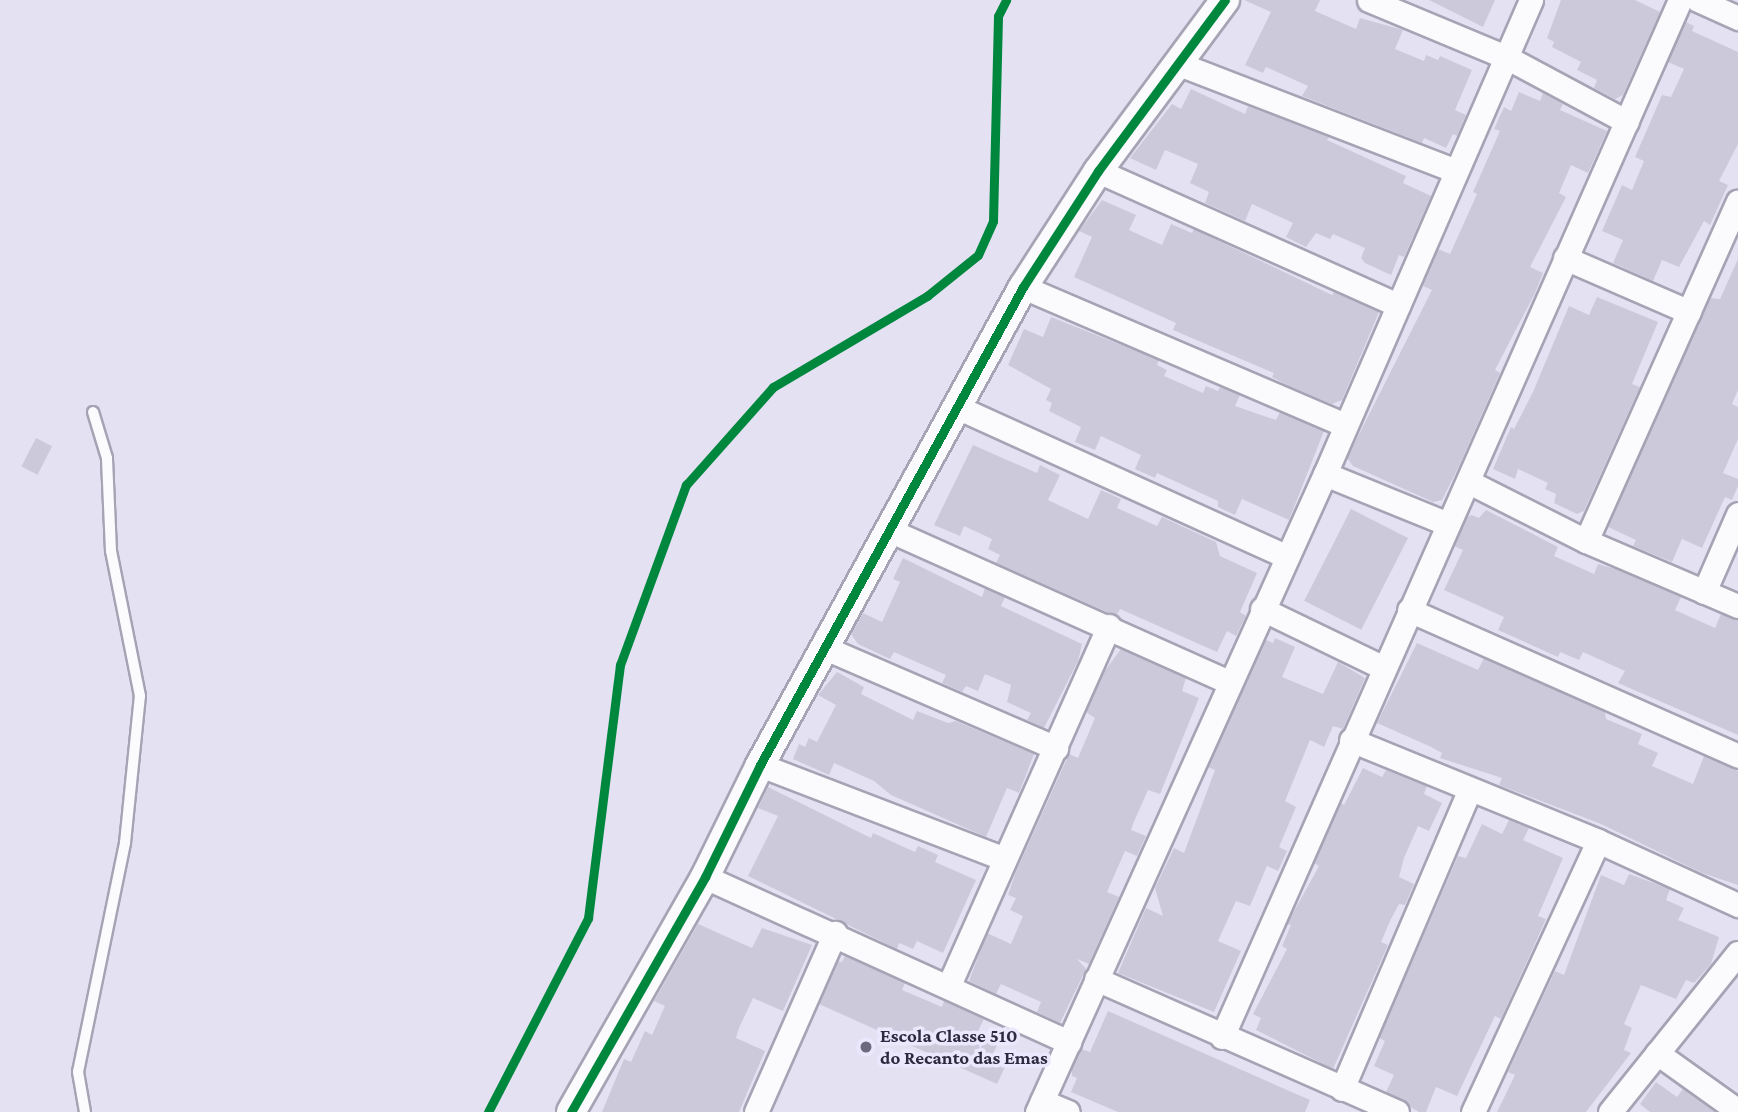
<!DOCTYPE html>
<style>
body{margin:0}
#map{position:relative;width:1738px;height:1112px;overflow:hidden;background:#e4e1f3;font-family:"Crimson Pro",serif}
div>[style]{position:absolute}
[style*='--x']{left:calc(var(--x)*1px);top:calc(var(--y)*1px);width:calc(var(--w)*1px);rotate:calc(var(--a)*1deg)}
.building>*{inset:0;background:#cccada;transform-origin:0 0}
.roads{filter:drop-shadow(2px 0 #a6a3b4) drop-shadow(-2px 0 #a6a3b4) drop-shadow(0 2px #a6a3b4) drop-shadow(0 -2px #a6a3b4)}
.service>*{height:10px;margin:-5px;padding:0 5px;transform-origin:5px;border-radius:5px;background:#fbfafd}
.minor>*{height:23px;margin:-11.5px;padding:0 11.5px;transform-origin:11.5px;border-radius:11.5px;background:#fbfafd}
.tertiary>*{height:28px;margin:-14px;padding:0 14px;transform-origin:14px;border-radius:14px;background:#fbfafd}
.cycleway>*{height:9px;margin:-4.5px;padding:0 4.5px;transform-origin:4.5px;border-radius:4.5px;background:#00873e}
.dots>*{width:19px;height:19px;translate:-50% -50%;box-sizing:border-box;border:4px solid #ebe8fe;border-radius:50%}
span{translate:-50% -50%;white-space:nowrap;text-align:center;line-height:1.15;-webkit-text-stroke:7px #ebe8fe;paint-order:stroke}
.poi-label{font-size:19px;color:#2d2a3e;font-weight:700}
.left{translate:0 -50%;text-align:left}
</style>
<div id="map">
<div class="building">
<i style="clip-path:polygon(1244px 0,1320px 0,1315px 11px,1356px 29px,1360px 18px,1403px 30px,1395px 49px,1424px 61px,1426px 55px,1438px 60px,1440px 56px,1472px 70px,1455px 110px,1466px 115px,1457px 136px,1453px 134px,1446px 148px,1424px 138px,1422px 143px,1302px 96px,1308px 86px,1266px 67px,1263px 73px,1245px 65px,1271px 12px)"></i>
<i style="clip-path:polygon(1429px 0,1495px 0,1483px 27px)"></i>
<i style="clip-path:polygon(1561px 0,1635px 0,1660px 12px,1623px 95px,1615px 99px,1594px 88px,1597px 80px,1577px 70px,1581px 62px,1552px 47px,1554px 42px,1547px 38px)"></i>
<i style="clip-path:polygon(1686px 22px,1694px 26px,1692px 31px,1738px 52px,1738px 144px,1719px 181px,1728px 185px,1710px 225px,1704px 221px,1679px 267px,1662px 260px,1653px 281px,1613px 263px,1623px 240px,1602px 231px,1622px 185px,1632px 190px,1644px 161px,1635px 157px,1649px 125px,1662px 95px,1671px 97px,1684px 69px,1668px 62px)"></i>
<i style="clip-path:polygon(1191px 89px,1245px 114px,1248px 106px,1329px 137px,1327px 140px,1406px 176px,1403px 183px,1431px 196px,1404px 257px,1399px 255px,1391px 275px,1365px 263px,1361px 258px,1365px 248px,1333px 234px,1330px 239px,1316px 233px,1306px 247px,1286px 237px,1293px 223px,1252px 204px,1245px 221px,1205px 203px,1209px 192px,1190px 183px,1198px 164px,1165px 150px,1156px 170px,1130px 158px,1172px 104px,1181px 109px)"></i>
<i style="clip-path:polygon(1519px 92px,1540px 101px,1543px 93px,1563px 104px,1560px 110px,1607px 131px,1588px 173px,1571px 165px,1559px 193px,1566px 197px,1530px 267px,1543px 273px,1535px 293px,1495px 370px,1500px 373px,1460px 464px,1442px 500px,1433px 502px,1353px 466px,1347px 458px,1432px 290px,1423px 286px,1438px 249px,1450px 254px,1477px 194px,1473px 192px,1500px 131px,1494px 129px,1504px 107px,1511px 111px)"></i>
<i style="clip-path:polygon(1102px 200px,1136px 215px,1129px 230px,1162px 245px,1171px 224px,1192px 233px,1194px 229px,1332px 295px,1334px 292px,1379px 312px,1342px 400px,1332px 404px,1289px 386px,1272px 377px,1274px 373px,1173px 330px,1176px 323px,1074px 277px,1092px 237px,1079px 231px)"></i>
<i style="clip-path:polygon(1738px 259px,1738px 390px,1732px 404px,1738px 407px,1738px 439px,1723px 473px,1738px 479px,1738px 486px,1732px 500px,1725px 497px,1702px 548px,1682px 539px,1672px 562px,1633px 546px,1636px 540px,1608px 527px,1710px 298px,1720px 299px)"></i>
<i style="clip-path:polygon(1597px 297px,1658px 322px,1632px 384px,1640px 387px,1584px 511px,1577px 514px,1554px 503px,1556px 494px,1545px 489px,1548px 483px,1518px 469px,1515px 479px,1493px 469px,1511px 427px,1514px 429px,1533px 392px,1569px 306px,1589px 315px)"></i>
<i style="clip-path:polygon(1051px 317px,1159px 360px,1157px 365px,1167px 370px,1164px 376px,1203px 393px,1206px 386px,1218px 391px,1220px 387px,1240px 395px,1235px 406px,1276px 420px,1280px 412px,1324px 431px,1289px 520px,1242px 499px,1235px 515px,1218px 507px,1218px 501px,1157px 473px,1155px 478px,1135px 469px,1141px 455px,1101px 436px,1095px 450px,1075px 442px,1081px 427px,1049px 411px,1052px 403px,1046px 400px,1051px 389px,1008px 365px,1024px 329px,1043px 337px)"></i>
<i style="left:36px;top:438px;width:18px;height:32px;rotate:27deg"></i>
<i style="clip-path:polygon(973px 445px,1037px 473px,1040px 465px,1060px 475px,1048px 500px,1088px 519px,1101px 490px,1121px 499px,1117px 508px,1157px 526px,1162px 517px,1216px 542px,1220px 556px,1257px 573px,1240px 612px,1246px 616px,1236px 636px,1227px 631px,1217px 652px,1120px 609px,1117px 615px,1107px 612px,996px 563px,1000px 555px,988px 549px,992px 539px,964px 526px,960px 536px,934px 525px)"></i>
<i style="left:1351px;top:509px;width:64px;height:103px;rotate:27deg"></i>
<i style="clip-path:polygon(1486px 510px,1558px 547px,1554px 556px,1594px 574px,1598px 564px,1619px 570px,1681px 597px,1675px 610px,1715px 628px,1721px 614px,1738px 620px,1738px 735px,1618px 683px,1625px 671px,1583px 652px,1579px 660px,1560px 652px,1558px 657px,1498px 630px,1504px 617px,1444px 590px,1463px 550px,1454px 546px,1466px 518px,1471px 515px,1479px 518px)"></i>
<i style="clip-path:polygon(903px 558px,982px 597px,985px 588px,1005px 597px,1001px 606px,1082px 644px,1078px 661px,1044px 728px,1027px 720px,1031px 713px,1007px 702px,1011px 685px,985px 674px,978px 691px,966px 686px,962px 692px,942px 683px,946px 675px,894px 652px,890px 659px,858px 644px,851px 634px,863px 613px,882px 622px,900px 582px,893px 579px)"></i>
<i style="clip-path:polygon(1275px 638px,1295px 647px,1282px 677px,1323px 694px,1338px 662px,1365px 678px,1343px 729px,1333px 726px,1324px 747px,1310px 740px,1285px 801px,1296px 807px,1279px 847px,1287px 851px,1278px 871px,1267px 866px,1250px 906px,1236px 901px,1218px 941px,1241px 951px,1214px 1012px,1118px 973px,1146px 908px,1163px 916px,1155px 888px,1174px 848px,1184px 853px,1215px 770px,1208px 767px,1266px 640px,1273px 643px)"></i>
<i style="clip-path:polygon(1417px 643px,1478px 670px,1484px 658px,1605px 712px,1606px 719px,1642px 734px,1638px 744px,1658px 753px,1652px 766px,1693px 784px,1704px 756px,1738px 771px,1738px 885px,1702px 873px,1601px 824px,1499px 785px,1502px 778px,1440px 758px,1442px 753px,1429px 746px,1377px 723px)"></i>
<i style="clip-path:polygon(1121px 649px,1186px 678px,1182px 691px,1199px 698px,1160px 794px,1148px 790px,1133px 824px,1131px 830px,1146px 836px,1137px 856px,1125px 851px,1107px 892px,1119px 897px,1089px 964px,1077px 959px,1086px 969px,1060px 1023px,1037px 1012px,1041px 1002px,1001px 984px,996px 994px,969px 981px,987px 933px,1011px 944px,1023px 916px,1010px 910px,1016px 898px,1008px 895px,1015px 874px,1069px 754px,1078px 758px,1095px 718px,1086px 712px,1104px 672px)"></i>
<i style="clip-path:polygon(837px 672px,864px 687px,861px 694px,913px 720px,917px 711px,948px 723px,956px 721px,1034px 754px,1019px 793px,1007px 788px,986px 837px,891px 795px,874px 781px,834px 763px,829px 775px,793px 759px,799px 744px,805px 747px,809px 738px,817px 742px,836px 705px,818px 695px)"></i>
<i style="clip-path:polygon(1363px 768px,1382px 777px,1386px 770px,1427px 786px,1424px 794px,1442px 803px,1429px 831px,1418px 826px,1404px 858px,1399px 877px,1414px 884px,1405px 905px,1399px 904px,1390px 921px,1381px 942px,1388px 945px,1333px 1069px,1256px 1030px,1261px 1018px,1253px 1014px,1287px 949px,1282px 946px,1291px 925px,1287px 924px,1319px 866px,1314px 863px,1341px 803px,1344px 805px)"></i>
<i style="clip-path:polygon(768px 787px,871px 838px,873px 833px,915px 852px,918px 846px,938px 855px,935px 862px,976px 880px,943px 953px,917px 941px,913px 949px,899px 943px,897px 949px,748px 876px,778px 816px,758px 808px)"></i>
<i style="clip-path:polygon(1509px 820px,1529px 828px,1523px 840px,1563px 858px,1538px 916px,1546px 919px,1501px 1019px,1495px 1016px,1457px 1096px,1436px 1087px,1426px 1112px,1419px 1112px,1386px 1092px,1394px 1075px,1374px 1066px,1385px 1041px,1379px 1038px,1458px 856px,1466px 858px,1482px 824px,1502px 834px)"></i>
<i style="clip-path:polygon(1629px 874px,1670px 889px,1666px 900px,1684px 908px,1678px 920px,1719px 937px,1711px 964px,1694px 983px,1686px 980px,1676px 999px,1641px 985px,1624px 1024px,1632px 1028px,1624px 1050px,1631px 1053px,1586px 1112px,1497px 1112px,1515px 1075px,1508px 1072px,1555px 971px,1564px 975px,1601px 875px,1624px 885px)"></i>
<i style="clip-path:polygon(698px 924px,752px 948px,762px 928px,812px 945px,783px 1011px,753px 998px,739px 1028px,736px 1038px,765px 1051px,739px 1112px,602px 1112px,624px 1059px,631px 1062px,645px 1031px,652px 1035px,665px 1006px,654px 1001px)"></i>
<i style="clip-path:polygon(845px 956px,905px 983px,902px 990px,942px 1007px,944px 1001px,984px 1019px,977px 1033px,998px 1043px,992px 1056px,1007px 1063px,997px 1084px,819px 1004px,838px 961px,842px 962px)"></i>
<i style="clip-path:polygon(1108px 1011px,1310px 1100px,1305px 1112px,1118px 1112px,1071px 1092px,1077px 1078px,1072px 1076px,1072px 1069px,1081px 1049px,1090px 1052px)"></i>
<i style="clip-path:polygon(1656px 1082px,1677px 1097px,1683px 1089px,1715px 1112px,1650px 1112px,1640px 1104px)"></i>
</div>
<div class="roads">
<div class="service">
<i style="--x:85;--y:1112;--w:41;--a:-99.9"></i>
<i style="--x:78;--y:1072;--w:234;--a:-78.4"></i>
<i style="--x:125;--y:843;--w:148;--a:-84.2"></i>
<i style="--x:140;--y:696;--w:148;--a:-101.3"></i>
<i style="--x:111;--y:551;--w:93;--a:-92.5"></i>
<i style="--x:107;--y:458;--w:48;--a:-106.9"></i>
</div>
<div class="minor">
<i style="--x:1369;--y:0;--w:148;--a:22.6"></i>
<i style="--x:1506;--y:57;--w:137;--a:28.2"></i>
<i style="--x:1698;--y:0;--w:44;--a:24.2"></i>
<i style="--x:1179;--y:64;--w:297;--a:21.1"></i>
<i style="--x:1098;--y:171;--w:329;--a:24.1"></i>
<i style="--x:1565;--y:258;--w:135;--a:23.5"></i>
<i style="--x:1023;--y:287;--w:350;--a:23.2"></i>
<i style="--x:959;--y:408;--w:359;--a:24.4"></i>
<i style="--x:1325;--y:474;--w:133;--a:22.1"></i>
<i style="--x:1469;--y:482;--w:131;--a:26.8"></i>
<i style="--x:1586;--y:541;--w:165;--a:23.2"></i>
<i style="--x:891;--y:531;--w:370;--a:24.1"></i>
<i style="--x:1586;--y:541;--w:372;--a:-65.9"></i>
<i style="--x:1704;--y:592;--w:85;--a:-66.4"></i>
<i style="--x:1262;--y:609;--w:133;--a:25.8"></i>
<i style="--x:1409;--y:610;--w:360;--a:23.9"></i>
<i style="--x:825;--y:648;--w:252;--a:23.4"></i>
<i style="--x:1351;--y:740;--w:267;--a:22.2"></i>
<i style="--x:1598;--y:841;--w:154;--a:24.6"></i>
<i style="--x:760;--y:765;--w:262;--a:21"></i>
<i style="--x:705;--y:877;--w:400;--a:24.4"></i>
<i style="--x:1096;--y:979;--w:329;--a:23.8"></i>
<i style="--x:949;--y:985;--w:393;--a:-66"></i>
<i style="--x:1222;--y:1037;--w:1134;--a:-66.17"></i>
<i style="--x:1657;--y:1053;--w:100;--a:35.6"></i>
<i style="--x:1342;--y:1089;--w:324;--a:-66.9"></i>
<i style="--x:1042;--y:1101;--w:28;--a:23"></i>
<i style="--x:756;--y:1112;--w:196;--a:-66.2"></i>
<i style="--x:1037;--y:1112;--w:700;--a:-65.71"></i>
<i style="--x:1325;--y:474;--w:517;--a:-66.51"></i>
<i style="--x:1473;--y:1112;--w:298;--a:-65.2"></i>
<i style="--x:1610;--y:1112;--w:204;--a:-51.2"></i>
</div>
<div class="tertiary">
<i style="--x:571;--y:1112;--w:271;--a:-60.3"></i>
<i style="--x:705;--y:877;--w:125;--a:-63.8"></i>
<i style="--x:760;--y:765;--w:546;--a:-61.18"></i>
<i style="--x:1023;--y:287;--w:138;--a:-57.1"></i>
<i style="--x:1098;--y:171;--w:213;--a:-53.4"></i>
</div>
</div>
<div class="cycleway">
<i style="--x:488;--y:1112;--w:218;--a:-62.7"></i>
<i style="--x:588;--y:918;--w:255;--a:-82.8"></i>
<i style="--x:620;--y:665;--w:192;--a:-69.9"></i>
<i style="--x:686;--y:485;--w:131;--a:-48.4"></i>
<i style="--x:773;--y:387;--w:179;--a:-30.6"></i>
<i style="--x:927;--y:296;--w:65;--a:-38.8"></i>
<i style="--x:978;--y:255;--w:37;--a:-66"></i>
<i style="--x:993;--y:221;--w:205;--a:-88.6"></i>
<i style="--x:998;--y:16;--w:18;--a:-63"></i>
<i style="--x:571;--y:1112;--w:271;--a:-60.3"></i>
<i style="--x:705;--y:877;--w:125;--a:-63.8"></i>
<i style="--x:760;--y:765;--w:546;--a:-61.18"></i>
<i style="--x:1023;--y:287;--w:138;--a:-57.1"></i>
<i style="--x:1098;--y:171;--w:213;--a:-53.4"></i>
</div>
<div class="dots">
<i style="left:866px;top:1047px;background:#6d6a7d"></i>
</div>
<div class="poi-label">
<span class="left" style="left:880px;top:1047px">Escola Classe 510<br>do Recanto das Emas</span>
</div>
</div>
